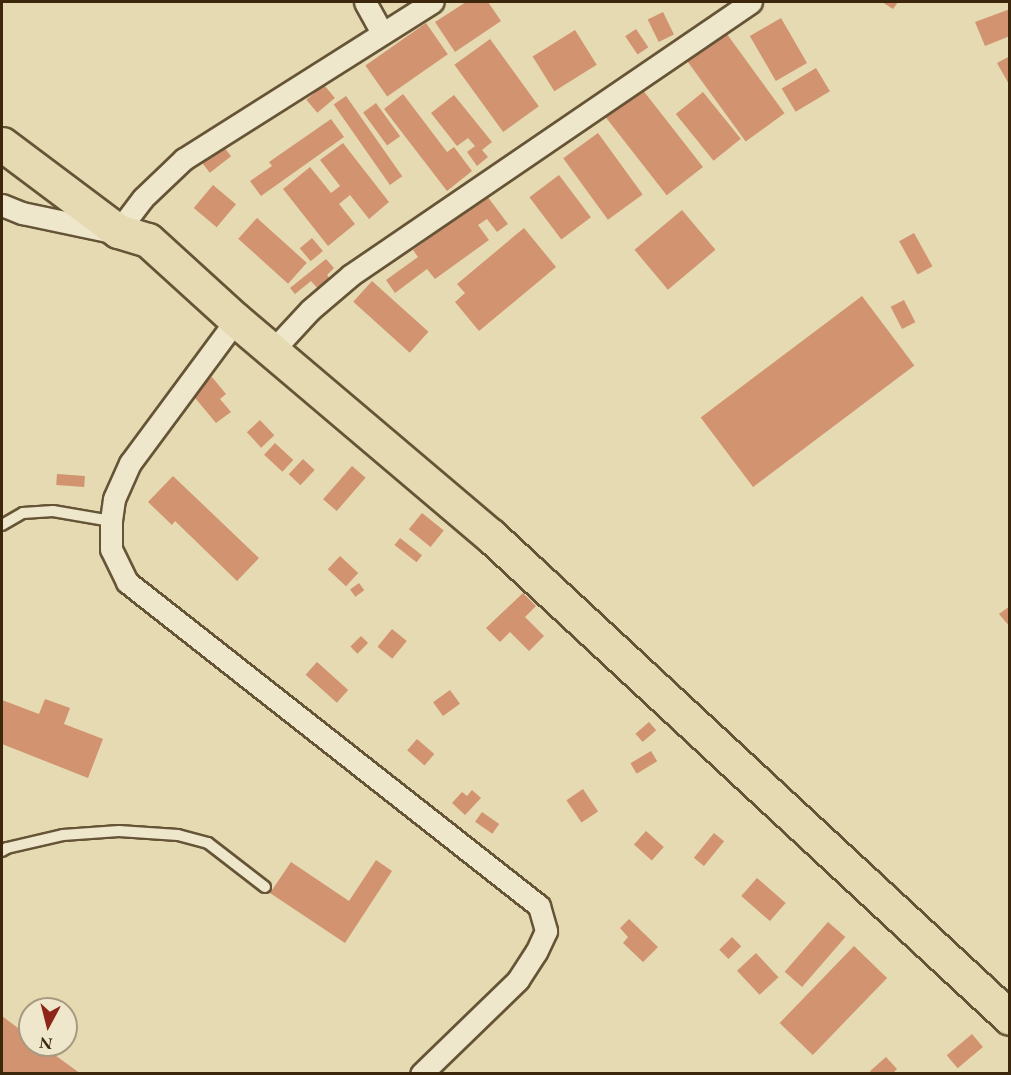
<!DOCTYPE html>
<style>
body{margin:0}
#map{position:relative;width:1011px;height:1075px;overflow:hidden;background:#e5dab1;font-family:"EB Garamond",serif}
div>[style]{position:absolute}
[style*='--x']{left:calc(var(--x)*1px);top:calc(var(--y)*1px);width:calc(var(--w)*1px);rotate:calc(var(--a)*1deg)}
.building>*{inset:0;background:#d29371;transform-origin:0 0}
.roads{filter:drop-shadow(2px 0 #665436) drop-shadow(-2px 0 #665436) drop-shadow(0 2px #665436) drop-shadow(0 -2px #665436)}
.service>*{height:10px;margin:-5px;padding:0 5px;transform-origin:5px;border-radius:5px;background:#eee7cc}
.minor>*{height:21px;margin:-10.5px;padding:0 10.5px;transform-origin:10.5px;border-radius:10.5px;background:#eee7cc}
.primary>*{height:33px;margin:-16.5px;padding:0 16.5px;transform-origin:16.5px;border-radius:16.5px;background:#e5dab1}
span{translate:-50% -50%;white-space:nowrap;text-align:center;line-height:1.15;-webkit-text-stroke:4.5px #eee7cc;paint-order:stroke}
.frame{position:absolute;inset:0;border:3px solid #3c270d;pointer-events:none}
.north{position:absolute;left:18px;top:997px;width:60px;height:60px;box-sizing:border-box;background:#eee7cc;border:2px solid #a79a80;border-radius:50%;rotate:187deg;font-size:16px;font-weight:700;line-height:24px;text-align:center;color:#3c270d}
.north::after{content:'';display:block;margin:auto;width:21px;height:27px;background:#8f2418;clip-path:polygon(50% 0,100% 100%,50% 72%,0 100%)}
</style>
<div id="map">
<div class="building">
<i style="clip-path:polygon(466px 2px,488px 2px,501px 21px,455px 52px,435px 22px)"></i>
<i style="clip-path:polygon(882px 2px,898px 2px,893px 9px)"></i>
<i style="clip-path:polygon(1010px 9px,1010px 36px,985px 46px,975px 22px)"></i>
<i style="left:663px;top:12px;width:25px;height:17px;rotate:64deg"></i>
<i style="left:781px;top:18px;width:52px;height:36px;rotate:60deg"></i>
<i style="left:426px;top:23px;width:38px;height:74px;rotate:55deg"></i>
<i style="left:636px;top:29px;width:22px;height:13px;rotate:56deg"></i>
<i style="left:575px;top:30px;width:41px;height:50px;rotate:58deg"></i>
<i style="left:724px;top:30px;width:103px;height:48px;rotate:54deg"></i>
<i style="left:490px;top:39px;width:83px;height:44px;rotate:54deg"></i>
<i style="clip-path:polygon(1010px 56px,1010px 86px,997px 63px)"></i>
<i style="left:816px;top:68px;width:27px;height:40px;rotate:59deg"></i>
<i style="left:324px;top:85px;width:17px;height:23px;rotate:50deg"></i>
<i style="left:642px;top:89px;width:99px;height:46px;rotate:52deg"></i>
<i style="left:703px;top:92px;width:60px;height:35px;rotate:51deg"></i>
<i style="clip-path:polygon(403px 94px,447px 152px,454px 147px,472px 171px,447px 191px,384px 109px)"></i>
<i style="clip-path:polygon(454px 95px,492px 142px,482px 150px,488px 157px,477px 166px,467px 152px,475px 146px,468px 138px,457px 146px,431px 113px)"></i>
<i style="left:346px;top:96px;width:98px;height:15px;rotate:55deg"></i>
<i style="left:376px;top:103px;width:41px;height:16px;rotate:54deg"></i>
<i style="clip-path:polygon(331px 119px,344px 137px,261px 196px,250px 181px,272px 166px,269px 162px)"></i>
<i style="left:598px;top:133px;width:76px;height:43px;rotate:54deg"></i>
<i style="left:220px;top:142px;width:18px;height:27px;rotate:52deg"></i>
<i style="clip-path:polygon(343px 143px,389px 202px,369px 219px,350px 195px,339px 204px,355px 224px,328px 246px,283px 189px,310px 167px,331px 193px,340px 186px,320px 160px)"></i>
<i style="left:559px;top:175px;width:53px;height:37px;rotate:53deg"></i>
<i style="left:213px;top:185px;width:30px;height:30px;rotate:40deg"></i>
<i style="clip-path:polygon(487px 196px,508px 224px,497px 232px,487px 219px,478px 225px,489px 240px,435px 279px,427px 269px,395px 293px,386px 280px,418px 257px,413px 250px)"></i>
<i style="left:682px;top:210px;width:52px;height:62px;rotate:50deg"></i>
<i style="left:257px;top:218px;width:67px;height:28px;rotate:42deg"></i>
<i style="clip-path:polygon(524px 228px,556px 267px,479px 331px,455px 302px,465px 293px,457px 284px)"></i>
<i style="left:914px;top:233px;width:38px;height:17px;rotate:61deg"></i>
<i style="left:312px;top:238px;width:17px;height:16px;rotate:50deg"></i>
<i style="clip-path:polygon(326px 259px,334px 268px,327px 275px,331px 280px,319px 290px,311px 281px,295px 294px,290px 288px)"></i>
<i style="left:372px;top:281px;width:76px;height:28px;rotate:42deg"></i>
<i style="left:862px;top:296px;width:87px;height:202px;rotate:53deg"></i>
<i style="left:904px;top:300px;width:25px;height:15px;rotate:63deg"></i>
<i style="clip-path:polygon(212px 377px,226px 394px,220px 399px,231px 412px,216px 423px,191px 393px)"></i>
<i style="left:260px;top:420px;width:21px;height:18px;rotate:47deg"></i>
<i style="left:275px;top:443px;width:25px;height:16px;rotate:43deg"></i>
<i style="left:303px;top:459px;width:16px;height:21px;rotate:43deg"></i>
<i style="left:352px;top:466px;width:18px;height:44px;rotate:41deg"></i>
<i style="left:57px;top:474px;width:28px;height:11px;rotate:4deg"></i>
<i style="clip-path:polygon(173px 476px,259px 558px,237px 581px,175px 521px,172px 525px,148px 502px)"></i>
<i style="left:422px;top:513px;width:28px;height:21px;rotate:39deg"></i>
<i style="left:400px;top:538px;width:28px;height:9px;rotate:38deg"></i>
<i style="left:340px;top:556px;width:25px;height:18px;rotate:43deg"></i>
<i style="left:359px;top:583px;width:9px;height:11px;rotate:54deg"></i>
<i style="clip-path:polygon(523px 593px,536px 606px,525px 617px,544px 636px,529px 651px,510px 632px,500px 642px,486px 628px)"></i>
<i style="clip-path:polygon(1010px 606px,1010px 627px,999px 614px)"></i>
<i style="left:392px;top:629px;width:19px;height:23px;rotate:39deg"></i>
<i style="left:361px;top:636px;width:10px;height:15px;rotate:45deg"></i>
<i style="left:317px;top:662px;width:42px;height:17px;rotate:42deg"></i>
<i style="left:450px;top:690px;width:17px;height:21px;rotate:54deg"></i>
<i style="clip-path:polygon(45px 699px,70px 708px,64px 724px,103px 739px,88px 778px,2px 744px,2px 700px,39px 714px)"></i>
<i style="left:649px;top:722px;width:11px;height:18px;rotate:49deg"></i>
<i style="left:417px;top:739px;width:23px;height:15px;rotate:41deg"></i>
<i style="left:651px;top:751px;width:12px;height:24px;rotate:59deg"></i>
<i style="left:583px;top:789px;width:27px;height:20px;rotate:56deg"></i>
<i style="clip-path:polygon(472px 790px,481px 798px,465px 815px,452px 803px,462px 792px,467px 796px)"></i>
<i style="left:482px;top:812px;width:21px;height:12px;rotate:35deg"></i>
<i style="left:646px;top:831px;width:24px;height:18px;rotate:42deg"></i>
<i style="left:714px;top:833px;width:13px;height:32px;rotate:39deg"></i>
<i style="clip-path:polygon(376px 860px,392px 871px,345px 943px,270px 893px,291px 862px,349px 901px)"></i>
<i style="left:757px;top:878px;width:38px;height:24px;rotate:41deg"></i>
<i style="clip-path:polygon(629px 919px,658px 947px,643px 962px,623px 943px,628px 937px,620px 928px)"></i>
<i style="left:828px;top:922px;width:23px;height:66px;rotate:41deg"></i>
<i style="left:732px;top:937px;width:13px;height:18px;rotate:45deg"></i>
<i style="left:854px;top:946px;width:46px;height:107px;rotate:44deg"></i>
<i style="left:756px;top:953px;width:33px;height:26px;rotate:47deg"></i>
<i style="clip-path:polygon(2px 1016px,30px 1037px,30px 1045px,41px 1045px,81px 1074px,5px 1074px,2px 1071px)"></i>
<i style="left:972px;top:1034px;width:17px;height:33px;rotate:50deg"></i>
<i style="clip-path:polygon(886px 1057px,897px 1069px,892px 1074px,872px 1074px,870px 1071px)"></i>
</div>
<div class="roads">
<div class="service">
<i style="--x:2;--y:525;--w:24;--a:-30"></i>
<i style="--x:23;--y:513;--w:30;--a:-4"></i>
<i style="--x:53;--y:511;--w:59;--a:9.8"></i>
<i style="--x:2;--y:851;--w:6;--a:-31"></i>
<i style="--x:7;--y:848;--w:57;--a:-13.1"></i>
<i style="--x:63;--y:835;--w:56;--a:-4.1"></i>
<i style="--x:119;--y:831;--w:59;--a:3.9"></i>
<i style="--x:178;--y:835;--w:31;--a:15"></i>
<i style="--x:208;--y:843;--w:72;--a:37.7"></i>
</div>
<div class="minor">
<i style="--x:365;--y:2;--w:35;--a:61"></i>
<i style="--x:2;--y:205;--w:22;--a:22"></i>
<i style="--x:22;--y:213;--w:92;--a:11.9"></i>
<i style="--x:118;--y:231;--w:41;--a:-52.9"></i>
<i style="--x:143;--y:198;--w:57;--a:-43.6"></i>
<i style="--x:184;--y:159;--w:294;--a:-32.3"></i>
<i style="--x:236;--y:320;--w:178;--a:126.5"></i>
<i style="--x:130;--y:463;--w:39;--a:114"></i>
<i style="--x:114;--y:499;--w:22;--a:98"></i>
<i style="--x:111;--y:521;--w:28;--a:90"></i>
<i style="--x:111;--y:549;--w:37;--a:64"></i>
<i style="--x:127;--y:582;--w:524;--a:38.18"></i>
<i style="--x:539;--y:906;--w:26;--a:74"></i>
<i style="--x:546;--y:931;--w:23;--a:115"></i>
<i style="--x:536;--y:952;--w:33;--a:123"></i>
<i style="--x:518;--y:980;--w:135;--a:135.9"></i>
<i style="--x:273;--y:350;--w:54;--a:-47.2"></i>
<i style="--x:310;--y:310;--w:54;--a:-40.5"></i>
<i style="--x:351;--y:275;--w:484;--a:-34.3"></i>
</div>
<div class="primary">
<i style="--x:2;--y:144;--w:145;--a:36.9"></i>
<i style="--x:118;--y:231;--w:31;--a:17"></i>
<i style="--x:148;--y:240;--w:119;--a:42.3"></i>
<i style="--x:236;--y:320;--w:334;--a:40.3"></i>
<i style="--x:491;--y:536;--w:708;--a:42.88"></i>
</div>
</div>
<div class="frame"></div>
<div class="north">N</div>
</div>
